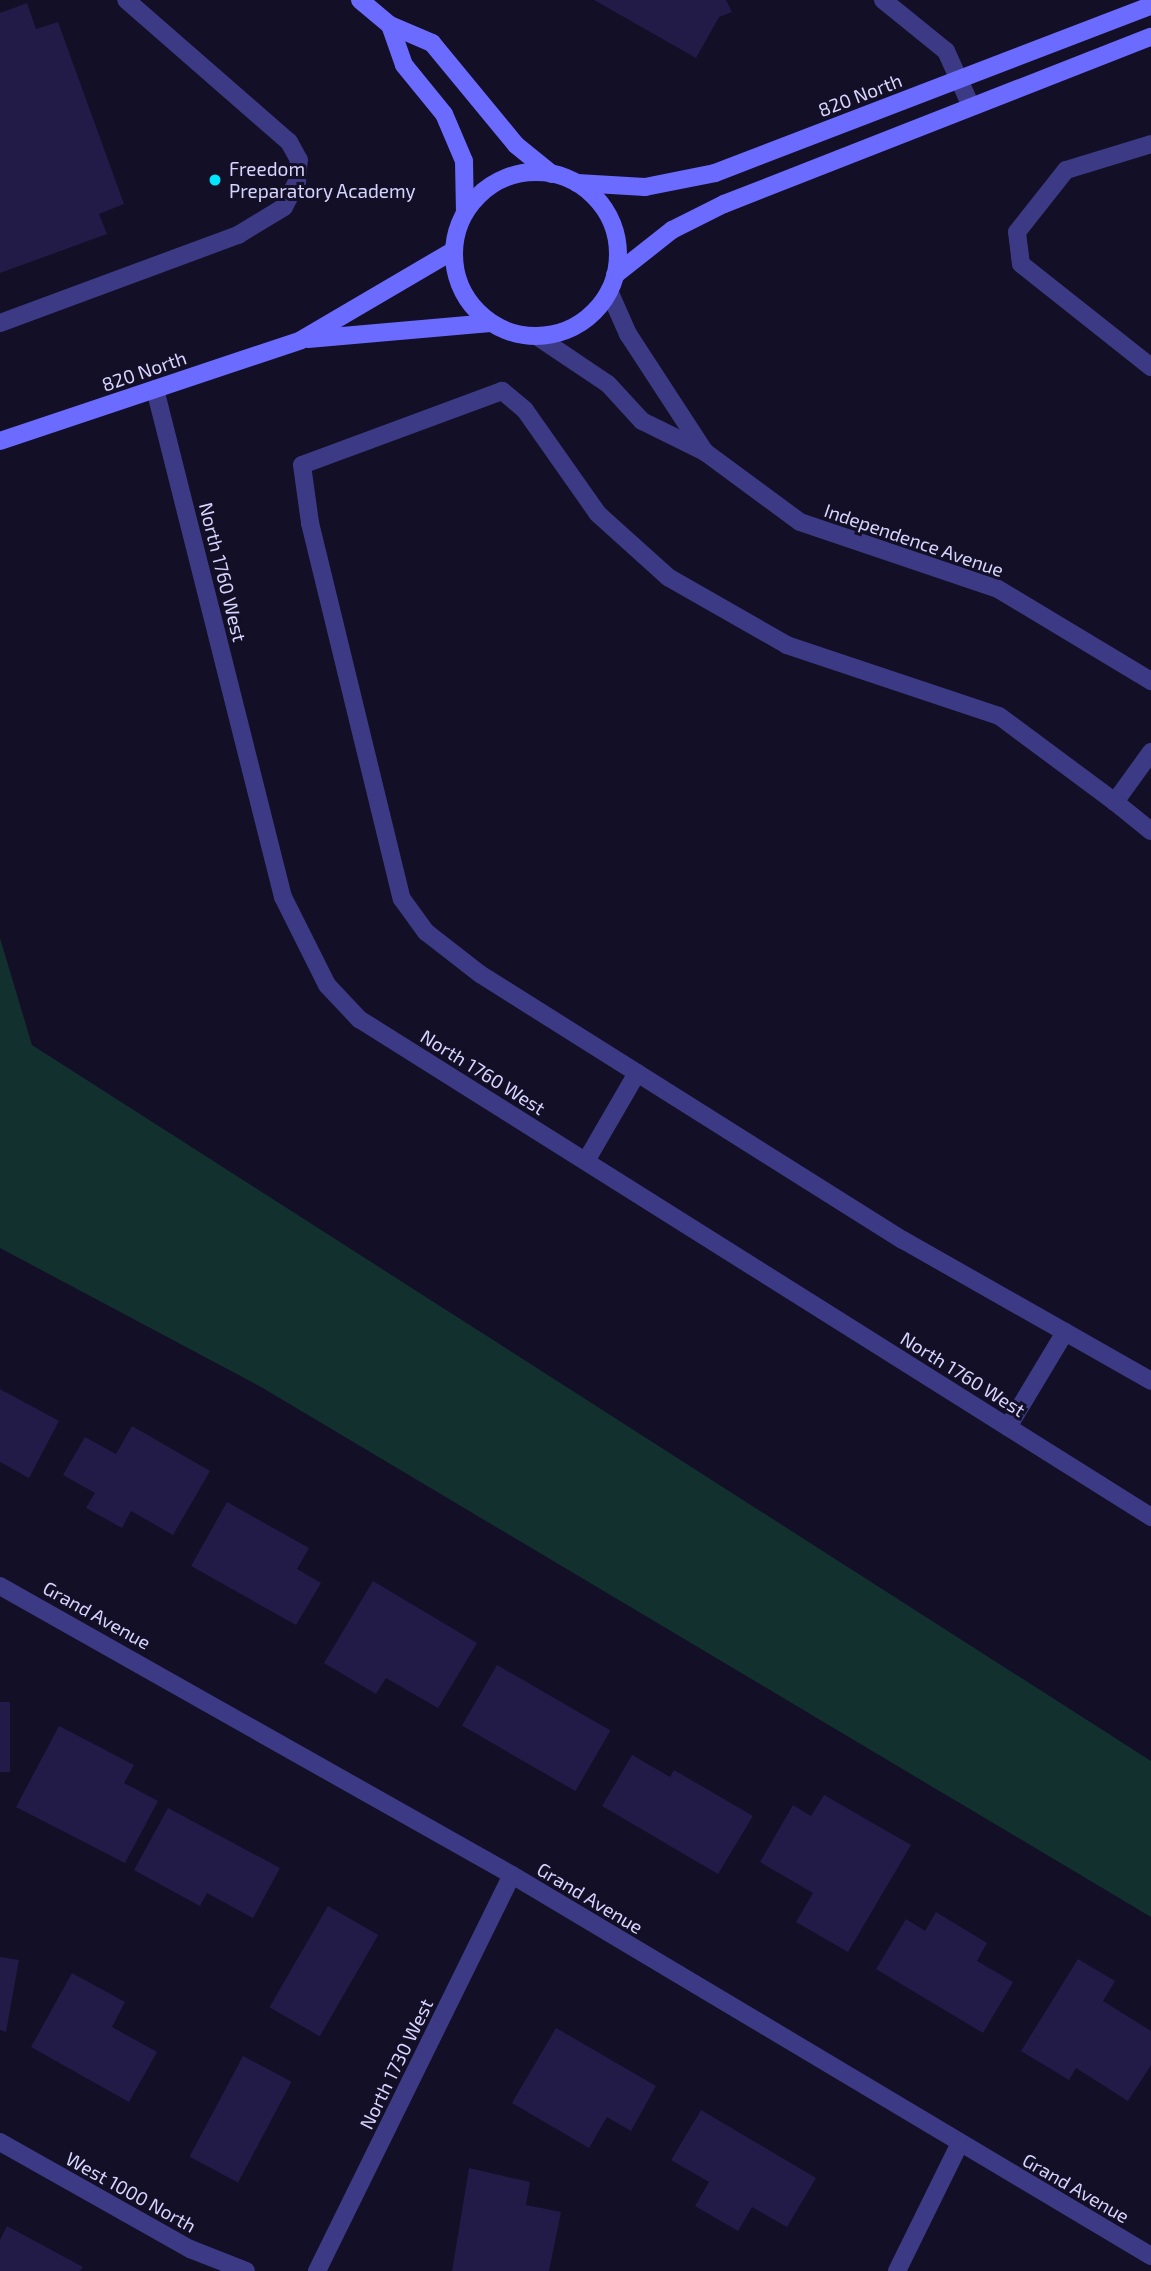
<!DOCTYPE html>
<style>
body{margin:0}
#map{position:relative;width:1151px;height:2271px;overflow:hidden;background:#120f26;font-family:"Exo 2",sans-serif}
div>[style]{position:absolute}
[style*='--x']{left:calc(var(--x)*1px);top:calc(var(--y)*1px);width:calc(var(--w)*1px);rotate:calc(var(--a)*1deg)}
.green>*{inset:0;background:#12302e}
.building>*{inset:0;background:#231b47;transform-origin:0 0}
.lane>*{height:18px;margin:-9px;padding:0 9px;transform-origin:9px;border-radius:9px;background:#3c3a85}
.street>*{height:18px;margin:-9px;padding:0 9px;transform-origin:9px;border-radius:9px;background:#3c3a85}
.secondary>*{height:18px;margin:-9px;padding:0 9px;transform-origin:9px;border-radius:9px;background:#6c6bff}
.secondary>.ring{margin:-9px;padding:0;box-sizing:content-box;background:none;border:18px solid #6c6bff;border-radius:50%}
.dots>*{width:19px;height:19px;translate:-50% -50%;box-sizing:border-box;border:4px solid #120f26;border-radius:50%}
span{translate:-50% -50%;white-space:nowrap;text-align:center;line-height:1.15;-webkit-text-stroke:6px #120f26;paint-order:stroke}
.street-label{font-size:19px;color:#d8d4ff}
.poi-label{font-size:19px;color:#d8d4ff}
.left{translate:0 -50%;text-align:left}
</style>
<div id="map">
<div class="green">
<i style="clip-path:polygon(0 938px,32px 1045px,1151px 1761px,1151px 1917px,261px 1387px,0 1248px)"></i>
</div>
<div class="building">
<i style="clip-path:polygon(594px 0,726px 0,732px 12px,719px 17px,696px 58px)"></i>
<i style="clip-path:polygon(27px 3px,36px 29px,58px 22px,124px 204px,99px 214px,107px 234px,0 273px,0 13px)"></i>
<i style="clip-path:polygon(0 1389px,59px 1421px,29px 1478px,0 1462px)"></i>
<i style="clip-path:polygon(132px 1426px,210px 1471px,173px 1535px,131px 1511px,122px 1528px,86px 1508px,95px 1493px,63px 1475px,85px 1437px,116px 1454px)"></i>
<i style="clip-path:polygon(227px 1502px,309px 1548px,297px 1569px,321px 1583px,296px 1625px,191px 1566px)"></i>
<i style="clip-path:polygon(373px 1581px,477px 1643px,438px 1708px,386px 1678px,376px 1694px,324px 1663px)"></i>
<i style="left:497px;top:1665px;width:131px;height:70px;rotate:30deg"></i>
<i style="left:0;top:1702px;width:10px;height:70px"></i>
<i style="clip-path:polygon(59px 1726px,134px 1765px,124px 1783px,158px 1801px,125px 1863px,16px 1807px)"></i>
<i style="clip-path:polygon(632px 1755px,670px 1777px,674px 1770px,753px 1816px,718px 1874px,602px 1806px)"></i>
<i style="clip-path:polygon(824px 1795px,911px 1845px,848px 1952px,796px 1922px,813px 1893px,760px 1862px,793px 1805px,811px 1816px)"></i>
<i style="clip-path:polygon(168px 1808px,280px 1868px,253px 1918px,207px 1893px,200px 1906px,134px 1870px)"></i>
<i style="left:328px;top:1906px;width:58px;height:117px;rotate:30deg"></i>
<i style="clip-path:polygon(936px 1912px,987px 1943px,977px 1961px,1013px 1982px,983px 2033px,876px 1969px,906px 1919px,925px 1931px)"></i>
<i style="clip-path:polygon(0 1957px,19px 1960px,6px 2032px,0 2030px)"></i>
<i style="clip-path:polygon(1078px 1959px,1115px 1981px,1103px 2001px,1151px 2031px,1151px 2065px,1128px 2101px,1076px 2068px,1069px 2080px,1021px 2051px)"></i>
<i style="clip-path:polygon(72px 1973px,125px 2002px,112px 2027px,157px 2052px,129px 2102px,31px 2047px)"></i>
<i style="clip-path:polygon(556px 2028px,656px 2086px,631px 2131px,607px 2117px,589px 2148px,512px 2103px)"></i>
<i style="left:243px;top:2056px;width:55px;height:114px;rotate:28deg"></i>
<i style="clip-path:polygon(701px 2110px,816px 2178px,787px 2227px,752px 2207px,738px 2231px,695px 2206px,709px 2182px,671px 2160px)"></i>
<i style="clip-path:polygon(469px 2168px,530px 2182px,526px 2205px,561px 2212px,549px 2271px,452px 2271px)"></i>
<i style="clip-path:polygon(7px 2226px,83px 2267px,80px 2271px,0 2271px,0 2240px)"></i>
</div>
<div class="lane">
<i style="--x:883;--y:0;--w:81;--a:39"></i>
<i style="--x:946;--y:51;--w:60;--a:65.6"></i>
<i style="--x:0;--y:323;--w:254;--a:-20.3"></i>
<i style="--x:238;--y:235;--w:54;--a:-31.3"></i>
<i style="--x:284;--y:207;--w:29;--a:-63"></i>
<i style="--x:297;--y:181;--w:21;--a:-85"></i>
<i style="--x:299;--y:160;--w:21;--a:-119"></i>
<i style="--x:289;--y:142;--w:216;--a:-138.9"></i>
<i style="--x:1151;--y:752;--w:62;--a:125.8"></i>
<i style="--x:1115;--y:802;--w:46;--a:38.9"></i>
<i style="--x:1115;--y:802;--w:144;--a:-143.4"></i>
<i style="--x:999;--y:716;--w:224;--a:-161.5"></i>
<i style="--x:787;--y:645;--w:137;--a:-150.3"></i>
<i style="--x:668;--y:577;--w:94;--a:-138"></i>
<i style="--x:598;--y:514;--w:127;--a:-125.1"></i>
<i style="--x:525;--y:410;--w:30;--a:-140"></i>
<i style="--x:502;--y:391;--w:213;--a:159.7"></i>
<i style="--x:302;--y:465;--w:59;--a:82.1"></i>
<i style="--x:310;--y:523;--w:387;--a:76.3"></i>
<i style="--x:402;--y:899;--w:41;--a:54"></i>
<i style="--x:426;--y:932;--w:68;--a:37.9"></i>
<i style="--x:480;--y:974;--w:500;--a:32.2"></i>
<i style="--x:903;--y:1240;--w:285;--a:29.6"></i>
<i style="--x:586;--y:1161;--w:102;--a:-59.9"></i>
<i style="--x:1008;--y:1427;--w:111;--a:-59"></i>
</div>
<div class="street">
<i style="--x:1151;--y:144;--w:89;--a:163"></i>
<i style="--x:1066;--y:170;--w:79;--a:128.3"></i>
<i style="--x:1017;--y:232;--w:32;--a:83"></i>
<i style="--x:1021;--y:264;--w:166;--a:38.4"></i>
<i style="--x:609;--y:291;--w:47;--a:66.2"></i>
<i style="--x:628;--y:334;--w:141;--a:56.9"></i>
<i style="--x:538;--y:337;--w:84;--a:33.9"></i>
<i style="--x:608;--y:384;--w:50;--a:47.4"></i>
<i style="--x:642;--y:421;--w:70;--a:26.2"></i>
<i style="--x:705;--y:452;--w:118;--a:36.4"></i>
<i style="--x:800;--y:522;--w:209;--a:18.7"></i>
<i style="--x:998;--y:589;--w:179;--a:31"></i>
<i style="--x:155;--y:389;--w:524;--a:75.86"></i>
<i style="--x:283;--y:897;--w:98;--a:63.4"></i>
<i style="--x:327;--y:985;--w:47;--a:46.7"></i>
<i style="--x:359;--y:1019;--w:936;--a:32.16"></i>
<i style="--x:0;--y:1586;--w:588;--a:29.44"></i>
<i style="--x:512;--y:1875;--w:744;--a:30.81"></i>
<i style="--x:0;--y:2142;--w:218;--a:29.4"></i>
<i style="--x:190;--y:2249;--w:60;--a:21.4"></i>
<i style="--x:317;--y:2271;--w:441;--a:-63.8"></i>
<i style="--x:897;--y:2271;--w:140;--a:-63.8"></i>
</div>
<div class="secondary">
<i style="--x:360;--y:0;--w:39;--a:40"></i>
<i style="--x:390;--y:25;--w:46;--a:23.2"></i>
<i style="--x:432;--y:43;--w:132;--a:50.5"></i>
<i style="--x:516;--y:145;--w:46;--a:38.9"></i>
<i style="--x:390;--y:25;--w:42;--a:70.7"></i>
<i style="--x:404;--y:65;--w:63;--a:50.8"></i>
<i style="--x:444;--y:114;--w:51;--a:66.9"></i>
<i style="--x:464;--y:161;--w:51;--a:88.9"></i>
<i class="ring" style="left:454px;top:172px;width:146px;height:146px"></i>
<i style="--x:577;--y:183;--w:68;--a:3.4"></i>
<i style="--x:645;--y:187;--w:71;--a:-11.3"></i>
<i style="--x:715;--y:173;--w:467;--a:-21"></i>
<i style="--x:615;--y:275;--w:73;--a:-38.3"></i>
<i style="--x:672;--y:230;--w:58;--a:-26.6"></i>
<i style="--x:724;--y:204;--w:458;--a:-21.4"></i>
<i style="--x:308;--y:339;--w:183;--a:-5"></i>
<i style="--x:0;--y:441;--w:317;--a:-18.5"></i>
<i style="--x:301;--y:340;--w:176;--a:-30.4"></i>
</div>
<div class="dots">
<i style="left:215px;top:180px;background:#00e8ff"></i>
</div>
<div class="street-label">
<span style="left:860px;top:95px;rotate:-21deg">820 North</span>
<span style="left:144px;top:371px;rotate:-19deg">820 North</span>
<span style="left:914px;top:540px;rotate:19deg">Independence Avenue</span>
<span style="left:223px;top:572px;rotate:76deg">North 1760 West</span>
<span style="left:483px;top:1072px;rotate:32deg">North 1760 West</span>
<span style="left:963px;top:1374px;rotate:32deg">North 1760 West</span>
<span style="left:97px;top:1615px;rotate:29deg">Grand Avenue</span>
<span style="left:590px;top:1898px;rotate:31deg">Grand Avenue</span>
<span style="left:396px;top:2064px;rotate:-64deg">North 1730 West</span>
<span style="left:1076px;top:2188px;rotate:30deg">Grand Avenue</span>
<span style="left:131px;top:2192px;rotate:29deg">West 1000 North</span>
</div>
<div class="poi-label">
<span class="left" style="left:229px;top:180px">Freedom<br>Preparatory Academy</span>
</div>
</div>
